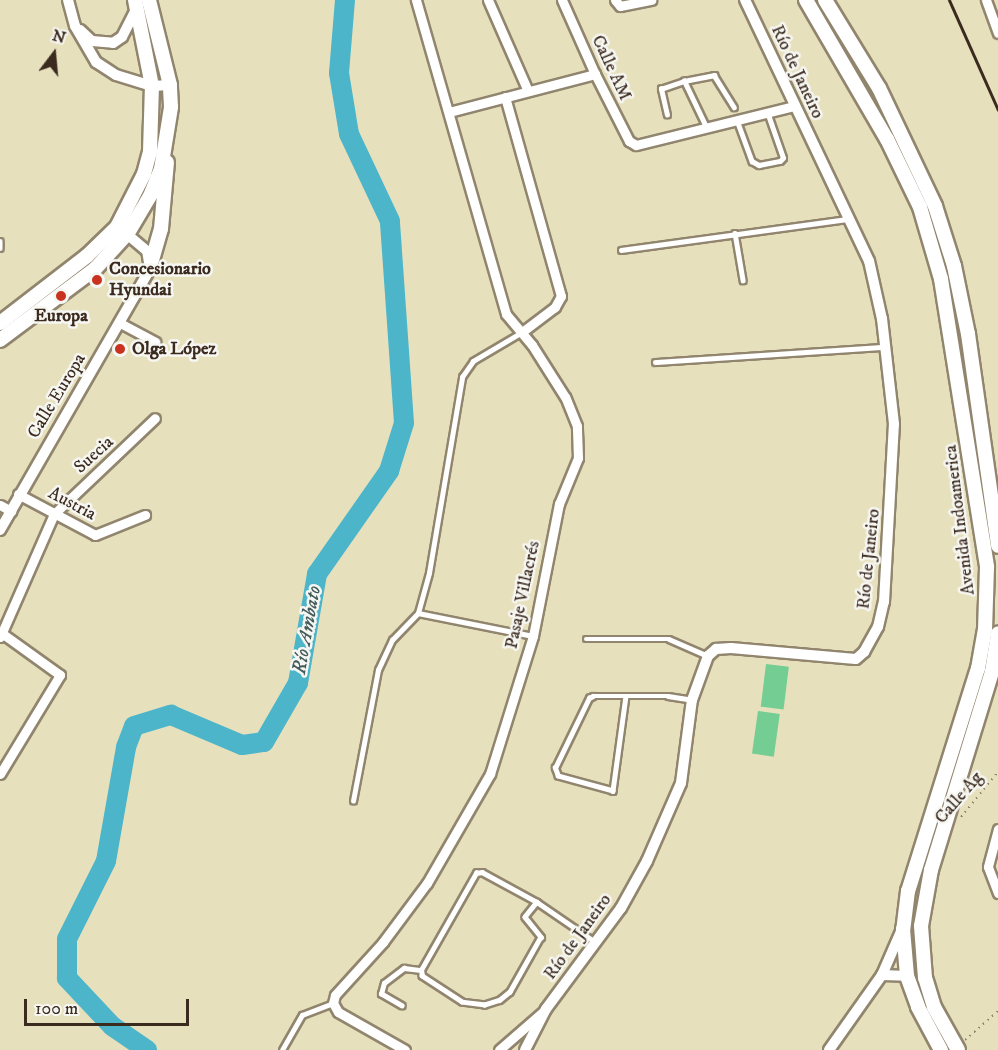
<!DOCTYPE html>
<meta charset="utf-8">
<style>
body{margin:0}
#map{position:relative;width:998px;height:1050px;overflow:hidden;background:#e7e0bd;font-family:"IM FELL DW Pica",serif}
div>[style]{position:absolute}
[style*='--x']{left:calc(var(--x)*1px);top:calc(var(--y)*1px);width:calc(var(--w)*1px);rotate:calc(var(--a)*1deg)}
.green>*{inset:0;background:#74cd93;transform-origin:0 0}
.river>*{height:20px;margin:-10px;padding:0 10px;transform-origin:10px;border-radius:10px;background:#4cb5ca}
.path>*{height:2px;margin-top:-1px;transform-origin:0;background:repeating-linear-gradient(90deg,#91856e 0 1.5px,transparent 0 6px)}
.roads{filter:drop-shadow(2px 0 #91856e) drop-shadow(-2px 0 #91856e) drop-shadow(0 2px #91856e) drop-shadow(0 -2px #91856e)}
.service>*{height:4.5px;margin:-2.25px;padding:0 2.25px;transform-origin:2.25px;border-radius:2.25px;background:#fff}
.minor>*{height:9px;margin:-4.5px;padding:0 4.5px;transform-origin:4.5px;border-radius:4.5px;background:#fff}
.tertiary>*{height:10px;margin:-5px;padding:0 5px;transform-origin:5px;border-radius:5px;background:#fff}
.primary>*{height:14px;margin:-7px;padding:0 7px;transform-origin:7px;border-radius:7px;background:#fff}
.rail>*{height:3px;margin:-1.5px;padding:0 1.5px;transform-origin:1.5px;border-radius:1.5px;background:#3b2a1e}
.dots>*{width:16px;height:16px;translate:-50% -50%;box-sizing:border-box;border:3px solid #f6f6f2;border-radius:50%}
span{translate:-50% -50%;white-space:nowrap;text-align:center;line-height:1.15;-webkit-text-stroke:5px #f6f6f2;paint-order:stroke}
.street-label{font-size:18px;color:#3b2a1e}
.poi-label{font-size:18px;color:#3b2a1e;font-weight:700}
.left{translate:0 -50%;text-align:left}
.water-label{font-size:20px;color:#415b5a;font-style:italic}
.north{position:absolute;left:24px;top:24px;width:60px;height:60px;-webkit-text-stroke:4px #f6f6f2;paint-order:stroke;rotate:16deg;font-size:16px;font-weight:700;line-height:24px;text-align:center;color:#3b2a1e}
.north::after{content:'';display:block;margin:auto;width:21px;height:27px;background:#3b2a1e;clip-path:polygon(50% 0,100% 100%,50% 72%,0 100%)}
.scale{position:absolute;left:24px;top:999px;width:165px;height:27px;box-sizing:border-box;border:3px solid #3b2a1e;border-top:0;padding-left:8px;font-size:18px;line-height:21px;white-space:nowrap;color:#3b2a1e;-webkit-text-stroke:4px #f6f6f2;paint-order:stroke}
</style>
<div id="map">
<div class="green">
<i style="left:766px;top:664px;width:23px;height:43px;rotate:7deg"></i>
<i style="left:758px;top:711px;width:22px;height:43px;rotate:8deg"></i>
</div>
<div class="river">
<i style="--x:147;--y:1050;--w:42;--a:-145.6"></i>
<i style="--x:112;--y:1026;--w:66;--a:-133.2"></i>
<i style="--x:67;--y:978;--w:39;--a:-90"></i>
<i style="--x:67;--y:939;--w:87;--a:-63.4"></i>
<i style="--x:106;--y:861;--w:116;--a:-80"></i>
<i style="--x:126;--y:747;--w:22;--a:-69"></i>
<i style="--x:134;--y:726;--w:39;--a:-17"></i>
<i style="--x:171;--y:715;--w:77;--a:22.9"></i>
<i style="--x:242;--y:745;--w:22;--a:-8"></i>
<i style="--x:264;--y:742;--w:68;--a:-60"></i>
<i style="--x:298;--y:683;--w:111;--a:-80.1"></i>
<i style="--x:317;--y:574;--w:126;--a:-55"></i>
<i style="--x:389;--y:471;--w:50;--a:-72.6"></i>
<i style="--x:404;--y:423;--w:202;--a:-94"></i>
<i style="--x:390;--y:221;--w:96;--a:-115.2"></i>
<i style="--x:349;--y:134;--w:62;--a:-99.3"></i>
<i style="--x:339;--y:73;--w:73;--a:-85.3"></i>
</div>
<div class="path">
<i style="--x:961;--y:817;--w:58;--a:-50.6"></i>
<i style="--x:965;--y:1040;--w:44;--a:-41.3"></i>
</div>
<div class="roads">
<div class="service">
<i style="--x:667;--y:115;--w:27;--a:-103"></i>
<i style="--x:661;--y:89;--w:24;--a:-19"></i>
<i style="--x:737;--y:120;--w:44;--a:69.9"></i>
<i style="--x:752;--y:161;--w:8;--a:30"></i>
<i style="--x:759;--y:165;--w:21;--a:-11"></i>
<i style="--x:780;--y:161;--w:4;--a:-45"></i>
<i style="--x:783;--y:158;--w:49;--a:-109.2"></i>
<i style="--x:706;--y:127;--w:51;--a:-115.6"></i>
<i style="--x:684;--y:81;--w:31;--a:-11"></i>
<i style="--x:714;--y:75;--w:38;--a:58"></i>
<i style="--x:735;--y:233;--w:48;--a:80.3"></i>
<i style="--x:0;--y:241;--w:7;--a:90"></i>
<i style="--x:621;--y:250;--w:228;--a:-7.8"></i>
<i style="--x:655;--y:362;--w:228;--a:-3.8"></i>
<i style="--x:418;--y:613;--w:117;--a:11.3"></i>
<i style="--x:586;--y:639;--w:83;--a:0"></i>
<i style="--x:669;--y:639;--w:43;--a:23.6"></i>
<i style="--x:626;--y:696;--w:96;--a:97.8"></i>
<i style="--x:613;--y:791;--w:57;--a:-164.7"></i>
<i style="--x:558;--y:776;--w:9;--a:-111"></i>
<i style="--x:555;--y:768;--w:78;--a:-64.1"></i>
<i style="--x:589;--y:698;--w:4;--a:-27"></i>
<i style="--x:593;--y:696;--w:75;--a:0"></i>
<i style="--x:668;--y:696;--w:24;--a:9"></i>
<i style="--x:353;--y:801;--w:133;--a:-79.2"></i>
<i style="--x:378;--y:670;--w:33;--a:-65"></i>
<i style="--x:392;--y:640;--w:37;--a:-46"></i>
<i style="--x:418;--y:613;--w:41;--a:-74.6"></i>
<i style="--x:429;--y:573;--w:199;--a:-80.4"></i>
<i style="--x:462;--y:377;--w:19;--a:-55"></i>
<i style="--x:473;--y:361;--w:57;--a:-30.6"></i>
<i style="--x:537;--y:902;--w:19;--a:129"></i>
<i style="--x:525;--y:917;--w:26;--a:51"></i>
<i style="--x:541;--y:937;--w:63;--a:119.4"></i>
<i style="--x:510;--y:992;--w:13;--a:141"></i>
<i style="--x:500;--y:1000;--w:16;--a:162"></i>
<i style="--x:485;--y:1005;--w:23;--a:-173"></i>
<i style="--x:462;--y:1002;--w:48;--a:-147"></i>
<i style="--x:422;--y:976;--w:6;--a:-99"></i>
<i style="--x:421;--y:970;--w:112;--a:-60.4"></i>
<i style="--x:476;--y:873;--w:6;--a:-9"></i>
<i style="--x:482;--y:872;--w:63;--a:28.6"></i>
<i style="--x:537;--y:902;--w:69;--a:34.4"></i>
<i style="--x:402;--y:1006;--w:24;--a:-150"></i>
<i style="--x:381;--y:994;--w:11;--a:-75"></i>
<i style="--x:384;--y:983;--w:25;--a:-37"></i>
<i style="--x:404;--y:968;--w:17;--a:7"></i>
<i style="--x:282;--y:1050;--w:40;--a:-60.3"></i>
<i style="--x:302;--y:1015;--w:33;--a:-21"></i>
</div>
<div class="minor">
<i style="--x:488;--y:0;--w:99;--a:66.3"></i>
<i style="--x:562;--y:0;--w:81;--a:66"></i>
<i style="--x:595;--y:74;--w:75;--a:63.1"></i>
<i style="--x:629;--y:141;--w:8;--a:30"></i>
<i style="--x:636;--y:145;--w:163;--a:-13.9"></i>
<i style="--x:615;--y:0;--w:8;--a:50"></i>
<i style="--x:620;--y:6;--w:32;--a:-11"></i>
<i style="--x:986;--y:0;--w:35;--a:70"></i>
<i style="--x:505;--y:97;--w:207;--a:74.3"></i>
<i style="--x:561;--y:296;--w:13;--a:119"></i>
<i style="--x:555;--y:307;--w:41;--a:142.9"></i>
<i style="--x:449;--y:112;--w:151;--a:-14.6"></i>
<i style="--x:120;--y:323;--w:40;--a:28"></i>
<i style="--x:18;--y:494;--w:87;--a:28"></i>
<i style="--x:95;--y:535;--w:54;--a:-21.8"></i>
<i style="--x:0;--y:505;--w:13;--a:29"></i>
<i style="--x:0;--y:637;--w:134;--a:-66.3"></i>
<i style="--x:54;--y:514;--w:139;--a:-43.5"></i>
<i style="--x:0;--y:774;--w:116;--a:-58.8"></i>
<i style="--x:60;--y:675;--w:70;--a:-144.3"></i>
<i style="--x:998;--y:829;--w:39;--a:105"></i>
<i style="--x:988;--y:867;--w:28;--a:69"></i>
<i style="--x:405;--y:1050;--w:77;--a:-150.4"></i>
<i style="--x:338;--y:1012;--w:10;--a:-119"></i>
<i style="--x:333;--y:1003;--w:8;--a:-76"></i>
<i style="--x:335;--y:995;--w:72;--a:-47.8"></i>
<i style="--x:383;--y:942;--w:74;--a:-53.3"></i>
<i style="--x:427;--y:883;--w:126;--a:-60"></i>
<i style="--x:490;--y:774;--w:145;--a:-72.7"></i>
<i style="--x:533;--y:636;--w:135;--a:-78.9"></i>
<i style="--x:559;--y:504;--w:50;--a:-67.6"></i>
<i style="--x:578;--y:458;--w:32;--a:-92"></i>
<i style="--x:577;--y:426;--w:31;--a:-112"></i>
<i style="--x:565;--y:397;--w:62;--a:-122.4"></i>
<i style="--x:532;--y:345;--w:40;--a:-130"></i>
<i style="--x:506;--y:314;--w:327;--a:-106"></i>
<i style="--x:499;--y:1050;--w:61;--a:-41"></i>
</div>
<div class="tertiary">
<i style="--x:68;--y:0;--w:27;--a:75"></i>
<i style="--x:75;--y:26;--w:42;--a:59.7"></i>
<i style="--x:96;--y:62;--w:24;--a:33"></i>
<i style="--x:116;--y:75;--w:38;--a:17"></i>
<i style="--x:152;--y:86;--w:18;--a:-3"></i>
<i style="--x:80;--y:30;--w:16;--a:43"></i>
<i style="--x:92;--y:41;--w:21;--a:5"></i>
<i style="--x:113;--y:43;--w:11;--a:-34"></i>
<i style="--x:122;--y:37;--w:33;--a:-63"></i>
<i style="--x:0;--y:530;--w:301;--a:-60.1"></i>
<i style="--x:150;--y:269;--w:18;--a:-99"></i>
<i style="--x:147;--y:251;--w:33;--a:-140"></i>
<i style="--x:882;--y:975;--w:25;--a:2"></i>
<i style="--x:525;--y:1050;--w:46;--a:-62.9"></i>
<i style="--x:546;--y:1009;--w:126;--a:-53.4"></i>
<i style="--x:621;--y:908;--w:54;--a:-61"></i>
<i style="--x:647;--y:861;--w:85;--a:-66.4"></i>
<i style="--x:681;--y:783;--w:84;--a:-82.5"></i>
<i style="--x:692;--y:700;--w:47;--a:-70"></i>
<i style="--x:708;--y:656;--w:11;--a:-41"></i>
<i style="--x:716;--y:649;--w:15;--a:-4"></i>
<i style="--x:731;--y:648;--w:125;--a:5"></i>
<i style="--x:856;--y:659;--w:11;--a:-41"></i>
<i style="--x:864;--y:652;--w:29;--a:-61"></i>
<i style="--x:878;--y:627;--w:26;--a:-77"></i>
<i style="--x:884;--y:602;--w:178;--a:-86.8"></i>
<i style="--x:894;--y:424;--w:106;--a:-96.5"></i>
<i style="--x:882;--y:319;--w:59;--a:-102.6"></i>
<i style="--x:869;--y:261;--w:289;--a:-115.4"></i>
<i style="--x:829;--y:1050;--w:92;--a:-54.8"></i>
<i style="--x:882;--y:975;--w:50;--a:-66.5"></i>
</div>
<div class="primary">
<i style="--x:806;--y:0;--w:161;--a:59.8"></i>
<i style="--x:887;--y:139;--w:76;--a:64.1"></i>
<i style="--x:920;--y:207;--w:75;--a:73.7"></i>
<i style="--x:941;--y:279;--w:292;--a:80.9"></i>
<i style="--x:987;--y:567;--w:62;--a:91.8"></i>
<i style="--x:985;--y:629;--w:40;--a:100"></i>
<i style="--x:978;--y:668;--w:234;--a:107.4"></i>
<i style="--x:908;--y:891;--w:38;--a:97"></i>
<i style="--x:903;--y:929;--w:47;--a:85.1"></i>
<i style="--x:907;--y:976;--w:33;--a:70"></i>
<i style="--x:918;--y:1007;--w:49;--a:61.9"></i>
<i style="--x:825;--y:0;--w:103;--a:58.5"></i>
<i style="--x:879;--y:88;--w:131;--a:64.6"></i>
<i style="--x:935;--y:206;--w:63;--a:72.4"></i>
<i style="--x:954;--y:266;--w:69;--a:78.4"></i>
<i style="--x:968;--y:334;--w:214;--a:81.9"></i>
<i style="--x:152;--y:260;--w:32;--a:-74"></i>
<i style="--x:161;--y:229;--w:67;--a:-84.9"></i>
<i style="--x:0;--y:323;--w:110;--a:-37.6"></i>
<i style="--x:87;--y:256;--w:42;--a:-44"></i>
<i style="--x:117;--y:227;--w:59;--a:-63"></i>
<i style="--x:144;--y:174;--w:23;--a:-75"></i>
<i style="--x:150;--y:152;--w:66;--a:-88.3"></i>
<i style="--x:152;--y:86;--w:88;--a:-101.2"></i>
<i style="--x:0;--y:340;--w:119;--a:-36.8"></i>
<i style="--x:95;--y:269;--w:49;--a:-47.5"></i>
<i style="--x:128;--y:233;--w:43;--a:-59.3"></i>
<i style="--x:150;--y:196;--w:29;--a:-68"></i>
<i style="--x:161;--y:169;--w:63;--a:-80.8"></i>
<i style="--x:171;--y:107;--w:22;--a:-93"></i>
<i style="--x:170;--y:85;--w:88;--a:-103.9"></i>
<i style="--x:958;--y:1050;--w:49;--a:-119.2"></i>
<i style="--x:934;--y:1007;--w:30;--a:-107"></i>
<i style="--x:925;--y:978;--w:52;--a:-94.4"></i>
<i style="--x:921;--y:926;--w:57;--a:-79.9"></i>
<i style="--x:931;--y:870;--w:207;--a:-72.9"></i>
<i style="--x:992;--y:672;--w:39;--a:-81"></i>
</div>
</div>
<div class="rail">
<i style="--x:949;--y:0;--w:120;--a:66"></i>
</div>
<div class="dots">
<i style="left:97px;top:280px;background:#c8321e"></i>
<i style="left:61px;top:296px;background:#c8321e"></i>
<i style="left:120px;top:349px;background:#c8321e"></i>
</div>
<div class="street-label">
<span style="left:611px;top:68px;rotate:65deg">Calle AM</span>
<span style="left:797px;top:72px;rotate:65deg">Río de Janeiro</span>
<span style="left:57px;top:396px;rotate:-59deg">Calle Europa</span>
<span style="left:94px;top:455px;rotate:-42deg">Suecia</span>
<span style="left:72px;top:504px;rotate:28deg">Austria</span>
<span style="left:960px;top:520px;rotate:-97deg">Avenida Indoamerica</span>
<span style="left:869px;top:559px;rotate:-84deg">Río de Janeiro</span>
<span style="left:523px;top:595px;rotate:-78deg">Pasaje Villacrés</span>
<span style="left:959px;top:798px;rotate:-49deg">Calle Ag</span>
<span style="left:578px;top:937px;rotate:-54deg">Río de Janeiro</span>
</div>
<div class="poi-label">
<span class="left" style="left:109px;top:280px">Concesionario<br>Hyundai</span>
<span style="left:61px;top:316px">Europa</span>
<span class="left" style="left:132px;top:349px">Olga López</span>
</div>
<div class="water-label">
<span style="left:307px;top:630px;rotate:-80deg">Río Ambato</span>
</div>
<div class="north">N</div>
<div class="scale">100 m</div>
</div>
